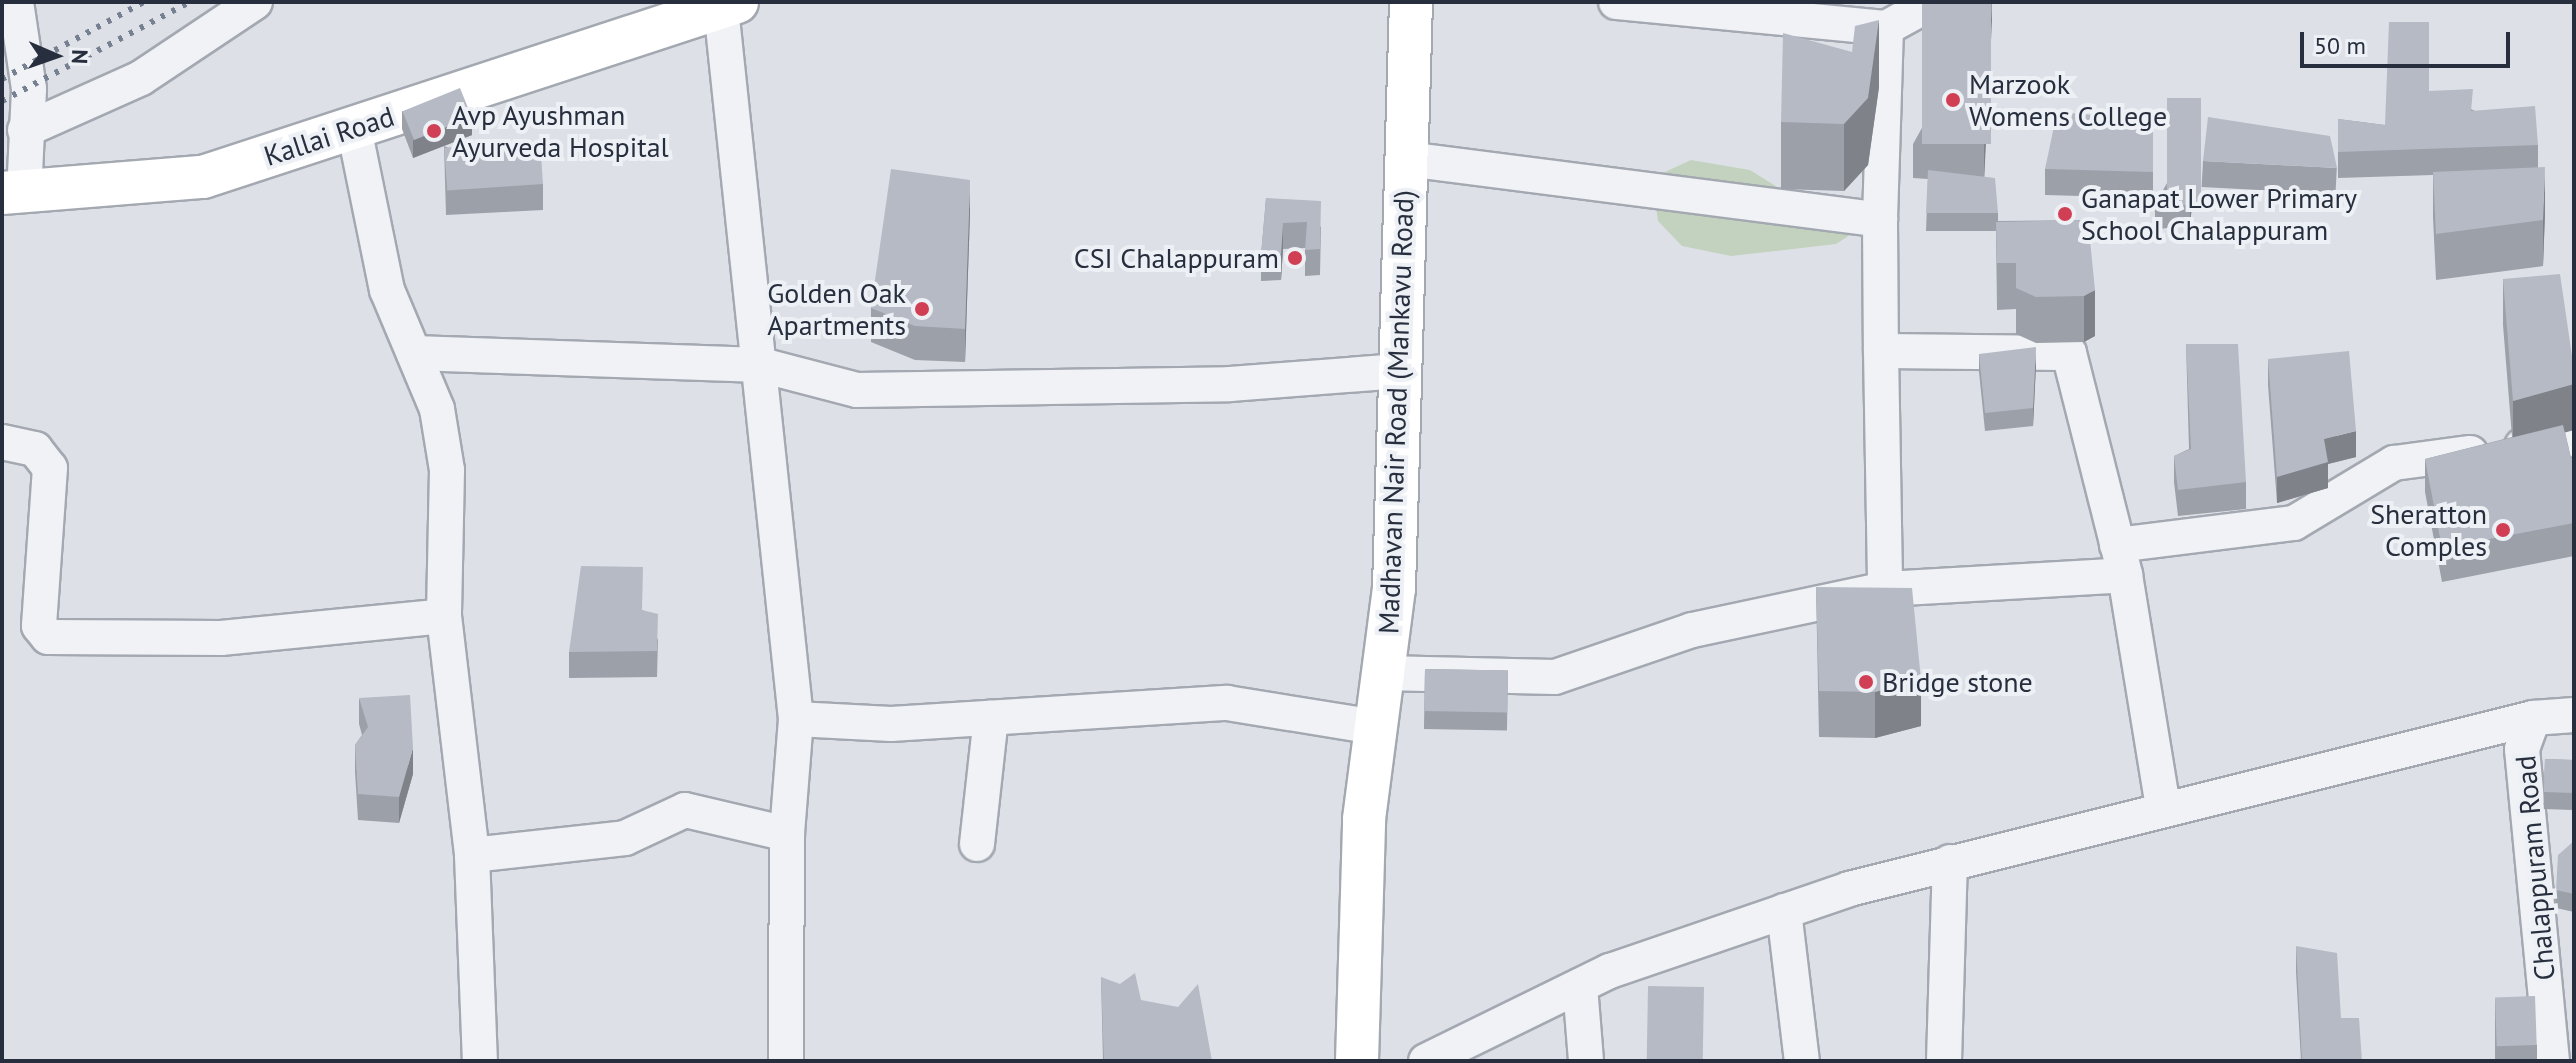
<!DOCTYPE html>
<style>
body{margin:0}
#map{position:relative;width:2576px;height:1063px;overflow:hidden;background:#dde1e7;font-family:"PT Sans",sans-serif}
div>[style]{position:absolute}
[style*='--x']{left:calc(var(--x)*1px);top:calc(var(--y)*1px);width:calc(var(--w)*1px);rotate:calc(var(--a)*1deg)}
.green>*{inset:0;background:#c3d2be}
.roads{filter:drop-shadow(2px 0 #a3a8b1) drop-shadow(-2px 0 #a3a8b1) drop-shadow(0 2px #a3a8b1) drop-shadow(0 -2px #a3a8b1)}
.minor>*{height:34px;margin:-17px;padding:0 17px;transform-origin:17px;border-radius:17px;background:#f0f2f6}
.major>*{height:42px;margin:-21px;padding:0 21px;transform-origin:21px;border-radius:21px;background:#fff}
.rail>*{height:6px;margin-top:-3px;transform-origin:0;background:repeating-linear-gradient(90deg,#778091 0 4px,transparent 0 12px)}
.wall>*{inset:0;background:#9ca0a9;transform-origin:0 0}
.shaded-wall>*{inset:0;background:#7f8289}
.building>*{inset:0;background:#b5bac4;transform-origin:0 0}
.dots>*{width:22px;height:22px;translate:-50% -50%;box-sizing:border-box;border:4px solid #edf0f5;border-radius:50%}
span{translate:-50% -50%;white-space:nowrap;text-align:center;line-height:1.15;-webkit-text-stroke:8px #edf0f5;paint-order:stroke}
.poi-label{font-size:28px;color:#272f3e}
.left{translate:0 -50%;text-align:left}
.right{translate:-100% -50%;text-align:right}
.street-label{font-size:28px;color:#272f3e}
.frame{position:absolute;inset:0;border:4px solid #272f3e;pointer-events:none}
.north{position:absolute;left:16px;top:16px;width:80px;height:80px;-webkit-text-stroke:6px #edf0f5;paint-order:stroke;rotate:92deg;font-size:22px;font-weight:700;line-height:32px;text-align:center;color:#272f3e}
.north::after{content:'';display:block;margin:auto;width:28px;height:36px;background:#272f3e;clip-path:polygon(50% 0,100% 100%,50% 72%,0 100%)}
.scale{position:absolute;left:2300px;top:32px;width:210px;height:36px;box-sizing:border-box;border:4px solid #272f3e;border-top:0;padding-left:10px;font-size:24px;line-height:28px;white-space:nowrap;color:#272f3e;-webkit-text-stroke:6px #edf0f5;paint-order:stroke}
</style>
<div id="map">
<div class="green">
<i style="clip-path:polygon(1691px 160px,1750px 170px,1785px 192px,1824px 193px,1858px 230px,1836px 244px,1731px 256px,1682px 246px,1658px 221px,1652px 178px)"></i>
</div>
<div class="roads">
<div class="minor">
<i style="--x:16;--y:2;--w:88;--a:81.5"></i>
<i style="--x:29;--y:89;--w:105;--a:92.7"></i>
<i style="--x:1616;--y:2;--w:271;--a:5.5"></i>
<i style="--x:1886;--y:28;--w:192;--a:91.8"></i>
<i style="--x:721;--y:8;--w:715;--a:83.98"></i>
<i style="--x:796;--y:719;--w:115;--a:94.5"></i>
<i style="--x:1886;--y:28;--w:54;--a:-29"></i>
<i style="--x:354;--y:128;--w:165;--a:78.5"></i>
<i style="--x:387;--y:290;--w:129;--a:67.2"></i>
<i style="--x:437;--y:409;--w:62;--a:80.7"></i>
<i style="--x:447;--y:470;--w:146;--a:91.2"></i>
<i style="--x:444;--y:616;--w:241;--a:83.3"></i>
<i style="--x:472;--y:855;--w:206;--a:87.8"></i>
<i style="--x:25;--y:130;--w:127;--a:-24.1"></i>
<i style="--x:141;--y:78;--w:137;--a:-33.7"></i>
<i style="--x:1407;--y:159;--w:477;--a:7.3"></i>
<i style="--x:1880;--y:220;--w:131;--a:89.6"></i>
<i style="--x:1881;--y:351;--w:188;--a:0.6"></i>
<i style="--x:2069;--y:353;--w:229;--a:75.8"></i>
<i style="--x:2125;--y:575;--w:234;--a:80.7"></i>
<i style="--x:1881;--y:351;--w:238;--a:89"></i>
<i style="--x:414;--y:353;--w:347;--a:2"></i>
<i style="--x:761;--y:365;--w:99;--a:14.6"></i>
<i style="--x:857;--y:390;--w:373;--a:-0.9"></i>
<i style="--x:1230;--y:384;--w:170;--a:-4.4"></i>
<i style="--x:2;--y:442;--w:34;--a:12"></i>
<i style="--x:35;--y:449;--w:24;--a:52"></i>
<i style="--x:50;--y:468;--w:158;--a:94"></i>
<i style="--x:39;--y:626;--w:14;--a:51"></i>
<i style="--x:48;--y:637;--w:173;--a:0.3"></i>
<i style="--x:221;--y:638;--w:224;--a:-5.6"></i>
<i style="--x:2522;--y:446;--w:52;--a:-7.7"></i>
<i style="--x:2117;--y:545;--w:178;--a:-7.1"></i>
<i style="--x:2294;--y:523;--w:117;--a:-31"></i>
<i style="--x:2394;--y:463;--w:77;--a:-7.5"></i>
<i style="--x:1383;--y:673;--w:172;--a:1.3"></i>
<i style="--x:1555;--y:677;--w:145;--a:-18.9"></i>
<i style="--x:1692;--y:630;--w:197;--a:-12"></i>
<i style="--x:1885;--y:589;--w:240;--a:-3.3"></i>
<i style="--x:796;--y:719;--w:95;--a:3"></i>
<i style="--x:891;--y:724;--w:337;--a:-3.6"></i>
<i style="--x:1227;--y:703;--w:151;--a:9.2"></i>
<i style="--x:977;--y:844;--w:127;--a:-83.7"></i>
<i style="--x:472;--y:855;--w:154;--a:-6.3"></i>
<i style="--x:625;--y:838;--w:66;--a:-25"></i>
<i style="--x:685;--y:810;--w:105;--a:13.2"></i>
<i style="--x:787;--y:834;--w:227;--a:90.3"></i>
<i style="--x:1784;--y:911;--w:151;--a:83.2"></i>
<i style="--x:1580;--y:986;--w:75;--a:85.4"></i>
<i style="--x:1426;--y:1061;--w:205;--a:-26.1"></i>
<i style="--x:1610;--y:971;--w:253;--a:-18.9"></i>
<i style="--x:1849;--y:889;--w:705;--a:-14.04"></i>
<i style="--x:1944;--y:1061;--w:199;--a:-88.3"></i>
<i style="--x:2552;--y:1061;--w:313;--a:-95.5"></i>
<i style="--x:2522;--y:749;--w:33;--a:-70"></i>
<i style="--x:2533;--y:718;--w:41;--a:-4.2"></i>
</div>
<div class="major">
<i style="--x:2;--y:193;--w:202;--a:-4.6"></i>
<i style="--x:203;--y:177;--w:562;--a:-18.14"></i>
<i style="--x:1357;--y:1061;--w:242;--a:-88.3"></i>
<i style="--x:1364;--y:819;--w:233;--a:-82.6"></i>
<i style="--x:1394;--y:588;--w:586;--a:-88.34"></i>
</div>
</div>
<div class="rail">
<i style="--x:2;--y:79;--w:162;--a:-28.5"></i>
<i style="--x:2;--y:101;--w:212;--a:-27.8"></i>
</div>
<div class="wall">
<i style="clip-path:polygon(1992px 2px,1984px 177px,1998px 213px,1998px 221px,2088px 220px,2095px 336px,2084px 342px,2036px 343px,2016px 334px,2016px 309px,1997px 310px,1996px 231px,1926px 231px,1928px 179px,1913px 178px,1913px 144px)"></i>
<i style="clip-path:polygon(1852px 52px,1879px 87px,1868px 165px,1844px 191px,1781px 189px,1781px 122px)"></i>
<i style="clip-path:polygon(2429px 91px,2473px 110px,2538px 145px,2538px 167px,2545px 213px,2543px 266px,2436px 280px,2433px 218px,2433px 175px,2338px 178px,2338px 119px,2385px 125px)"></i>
<i style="clip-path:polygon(402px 111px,472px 135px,413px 158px,402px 129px)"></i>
<i style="clip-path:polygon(2153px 120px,2153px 198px,2045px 195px,2045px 169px)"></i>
<i style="clip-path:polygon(2201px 124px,2190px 224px,2155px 230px,2155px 204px)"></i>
<i style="clip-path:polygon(444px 146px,543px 184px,543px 210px,446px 215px)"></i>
<i style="left:2203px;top:161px;width:134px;height:26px;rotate:3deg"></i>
<i style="clip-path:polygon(1266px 198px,1321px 227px,1320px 275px,1305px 276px,1305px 248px,1283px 249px,1281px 280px,1261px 281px,1261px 255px)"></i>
<i style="clip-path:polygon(970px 213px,965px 362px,915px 360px,871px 342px,871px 308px)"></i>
<i style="clip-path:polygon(2503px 279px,2574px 370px,2574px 430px,2565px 432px,2574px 471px,2574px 556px,2442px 582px,2425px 492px,2425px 459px,2512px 437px,2503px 325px)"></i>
<i style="clip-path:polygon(2186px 344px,2246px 482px,2246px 509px,2178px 516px,2174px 482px,2174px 456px,2189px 449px)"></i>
<i style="clip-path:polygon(1979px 354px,2036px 365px,2033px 426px,1985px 431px,1979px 372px)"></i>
<i style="clip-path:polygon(2268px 359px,2356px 457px,2328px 464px,2328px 488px,2277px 503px,2268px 385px)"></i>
<i style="clip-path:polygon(1816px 587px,1921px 726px,1875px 738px,1819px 737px)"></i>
<i style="clip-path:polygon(643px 610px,658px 640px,657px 677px,569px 678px,569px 652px)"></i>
<i style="left:1425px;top:669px;width:83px;height:60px;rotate:1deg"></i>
<i style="clip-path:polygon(359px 698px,413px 774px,399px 823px,358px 820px,355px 772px,355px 745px,362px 735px,359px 724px)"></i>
<i style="left:2545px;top:759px;width:29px;height:50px;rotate:2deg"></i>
<i style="clip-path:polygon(2574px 841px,2574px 912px,2556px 908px,2556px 890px)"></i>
<i style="clip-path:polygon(2296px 946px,2341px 1018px,2362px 1061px,2301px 1061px,2296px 972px)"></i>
<i style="clip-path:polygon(1101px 977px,1141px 1000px,1212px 1061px,1103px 1061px)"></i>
<i style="clip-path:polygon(2495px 999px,2537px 1045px,2537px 1061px,2495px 1061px)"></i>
</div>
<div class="shaded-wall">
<i style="clip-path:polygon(1991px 2px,1992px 20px,1984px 182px,1984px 149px)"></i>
<i style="clip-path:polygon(1879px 20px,1879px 87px,1868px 165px,1844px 191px,1844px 124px)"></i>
<i style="clip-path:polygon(2201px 98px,2201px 124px,2190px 224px,2190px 198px)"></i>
<i style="clip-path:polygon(472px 117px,472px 135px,413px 158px,413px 140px)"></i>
<i style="clip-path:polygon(2545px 167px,2545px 213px,2543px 266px,2543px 220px)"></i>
<i style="clip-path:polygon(970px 180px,970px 213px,965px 362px,965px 329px)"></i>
<i style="clip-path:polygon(1283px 223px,1283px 249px,1281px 280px,1281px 254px)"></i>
<i style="clip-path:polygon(2095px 290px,2095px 336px,2084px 342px,2084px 296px)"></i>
<i style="clip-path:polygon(2036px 347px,2036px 365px,2033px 426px,2033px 408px)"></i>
<i style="clip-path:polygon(2574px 384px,2574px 430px,2513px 447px,2513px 401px)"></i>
<i style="clip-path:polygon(2356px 431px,2356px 457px,2328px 464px,2328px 488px,2277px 503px,2277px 477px,2324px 439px)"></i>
<i style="clip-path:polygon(1921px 680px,1921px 726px,1875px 738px,1875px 692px)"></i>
<i style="clip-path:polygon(413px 748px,413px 774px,399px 823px,399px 797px)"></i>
</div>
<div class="building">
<i style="left:1922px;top:2px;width:69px;height:142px"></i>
<i style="clip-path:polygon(1879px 20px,1868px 98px,1844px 124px,1781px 122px,1783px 33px,1852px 52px,1855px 26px)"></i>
<i style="clip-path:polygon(2389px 22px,2429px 22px,2429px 91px,2473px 89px,2471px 111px,2535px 106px,2538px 145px,2338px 152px,2338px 119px,2385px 125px)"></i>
<i style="left:460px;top:88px;width:31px;height:62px;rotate:68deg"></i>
<i style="left:2167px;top:98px;width:34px;height:107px"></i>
<i style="clip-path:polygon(2057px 112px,2153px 120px,2153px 172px,2045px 169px)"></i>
<i style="clip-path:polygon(2208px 117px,2330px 136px,2337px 168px,2203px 161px)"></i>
<i style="left:540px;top:141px;width:43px;height:96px;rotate:86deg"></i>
<i style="clip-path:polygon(2545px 167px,2543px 220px,2436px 234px,2433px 172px)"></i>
<i style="clip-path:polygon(891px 169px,970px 180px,965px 329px,915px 326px,871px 308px)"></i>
<i style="clip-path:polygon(1928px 170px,1995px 178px,1998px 213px,1926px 213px)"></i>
<i style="clip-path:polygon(1266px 198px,1321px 201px,1320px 249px,1305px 250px,1307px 222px,1283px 223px,1281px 254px,1261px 255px)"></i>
<i style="clip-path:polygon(2088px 220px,2095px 290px,2084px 296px,2036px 297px,2016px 288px,2016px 263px,1997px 263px,1996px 222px)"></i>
<i style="clip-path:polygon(2560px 274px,2574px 370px,2574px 384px,2513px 401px,2503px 279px)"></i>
<i style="clip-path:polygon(2186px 344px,2238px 344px,2246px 482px,2178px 490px,2174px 456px,2191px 449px)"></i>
<i style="clip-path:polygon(2036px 347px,2033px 408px,1985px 413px,1979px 354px)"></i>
<i style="clip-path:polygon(2349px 351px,2356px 431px,2324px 439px,2328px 462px,2277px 477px,2268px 359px)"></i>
<i style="clip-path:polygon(2563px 425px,2574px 471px,2574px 523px,2442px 548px,2425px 459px)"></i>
<i style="clip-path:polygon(581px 566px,643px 567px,642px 610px,658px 614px,657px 651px,569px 652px)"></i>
<i style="clip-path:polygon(1816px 587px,1912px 588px,1921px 680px,1875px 692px,1819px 691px)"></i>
<i style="left:1425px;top:669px;width:83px;height:42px;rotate:1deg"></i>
<i style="clip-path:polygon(410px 695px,413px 748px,399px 797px,358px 794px,355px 745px,368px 727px,359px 698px)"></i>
<i style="left:2545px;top:759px;width:29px;height:33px;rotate:2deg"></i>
<i style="clip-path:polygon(2574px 841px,2574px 894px,2556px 890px,2558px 855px)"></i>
<i style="clip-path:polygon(2296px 946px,2337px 953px,2341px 1018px,2359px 1018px,2362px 1061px,2302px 1061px)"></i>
<i style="clip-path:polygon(1135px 973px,1141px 1000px,1178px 1007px,1198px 984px,1212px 1061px,1104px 1061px,1101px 977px,1120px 984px)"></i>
<i style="left:1704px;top:987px;width:74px;height:56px;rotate:91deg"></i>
<i style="left:2535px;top:996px;width:49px;height:40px;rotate:88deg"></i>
</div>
<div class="dots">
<i style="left:1953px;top:100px;background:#d03f53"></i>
<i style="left:434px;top:131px;background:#d03f53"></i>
<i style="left:2065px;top:214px;background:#d03f53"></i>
<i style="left:1295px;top:258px;background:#d03f53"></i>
<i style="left:922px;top:309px;background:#d03f53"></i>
<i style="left:2503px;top:530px;background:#d03f53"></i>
<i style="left:1866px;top:682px;background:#d03f53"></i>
</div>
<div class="poi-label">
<span class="left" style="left:1969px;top:100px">Marzook<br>Womens College</span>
<span class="left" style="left:452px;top:131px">Avp Ayushman<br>Ayurveda Hospital</span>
<span class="left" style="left:2081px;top:214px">Ganapat Lower Primary<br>School Chalappuram</span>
<span class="right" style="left:1279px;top:258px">CSI Chalappuram</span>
<span class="right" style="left:906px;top:309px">Golden Oak<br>Apartments</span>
<span class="right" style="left:2487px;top:530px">Sheratton<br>Comples</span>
<span class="left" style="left:1882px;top:682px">Bridge stone</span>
</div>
<div class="street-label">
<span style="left:329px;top:136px;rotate:-18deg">Kallai Road</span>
<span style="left:1396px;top:412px;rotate:-88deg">Madhavan Nair Road (Mankavu Road)</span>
<span style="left:2535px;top:868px;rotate:-95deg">Chalappuram Road</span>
</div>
<div class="frame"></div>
<div class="north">N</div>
<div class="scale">50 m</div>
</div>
